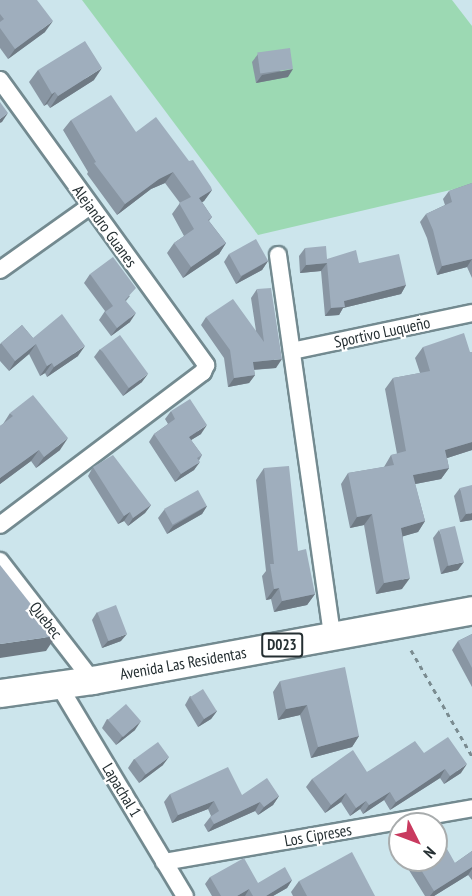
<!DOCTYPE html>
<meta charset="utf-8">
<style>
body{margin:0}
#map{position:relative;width:472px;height:896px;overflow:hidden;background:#cce5ec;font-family:"PT Sans Narrow",sans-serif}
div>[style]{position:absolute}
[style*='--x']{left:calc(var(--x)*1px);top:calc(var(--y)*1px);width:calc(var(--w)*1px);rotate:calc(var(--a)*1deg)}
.green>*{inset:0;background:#9cd9b3}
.path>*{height:3px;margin-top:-1.5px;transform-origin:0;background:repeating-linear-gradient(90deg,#7a8b90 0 4.5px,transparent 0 9px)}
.roads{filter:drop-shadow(2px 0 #738a90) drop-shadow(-2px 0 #738a90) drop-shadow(0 2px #738a90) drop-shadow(0 -2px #738a90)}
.minor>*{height:16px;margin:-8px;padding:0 8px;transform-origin:8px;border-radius:8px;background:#fff}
.primary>*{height:27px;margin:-13.5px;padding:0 13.5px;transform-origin:13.5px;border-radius:13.5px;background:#fff}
.wall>*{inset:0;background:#8996a3}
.shaded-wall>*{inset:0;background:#6f7a84}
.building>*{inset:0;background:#9faebd;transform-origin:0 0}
span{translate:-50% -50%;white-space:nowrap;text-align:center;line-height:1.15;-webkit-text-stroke:4.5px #fff;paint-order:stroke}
.shield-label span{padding:2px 4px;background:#fff;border:2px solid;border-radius:4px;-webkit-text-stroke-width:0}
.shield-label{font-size:15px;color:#252f32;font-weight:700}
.street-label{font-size:16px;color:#252f32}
.north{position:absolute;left:388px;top:812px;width:60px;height:60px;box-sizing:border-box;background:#fff;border:2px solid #a8acad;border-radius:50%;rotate:132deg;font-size:16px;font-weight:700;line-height:24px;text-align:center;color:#252f32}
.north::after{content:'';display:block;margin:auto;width:21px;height:27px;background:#c93a5f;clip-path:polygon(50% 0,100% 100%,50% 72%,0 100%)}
</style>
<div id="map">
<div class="green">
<i style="clip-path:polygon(82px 0,452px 0,472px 26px,472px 185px,258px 235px)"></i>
</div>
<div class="path">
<i style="--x:411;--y:650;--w:122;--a:60.1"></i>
</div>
<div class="roads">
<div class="minor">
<i style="--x:0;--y:80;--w:352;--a:54.1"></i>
<i style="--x:206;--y:365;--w:8;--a:113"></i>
<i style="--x:203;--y:372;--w:254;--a:143"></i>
<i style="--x:278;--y:255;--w:385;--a:81.9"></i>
<i style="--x:0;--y:270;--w:110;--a:-35.4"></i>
<i style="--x:292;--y:351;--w:184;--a:-11.9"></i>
<i style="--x:0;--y:561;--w:150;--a:52.3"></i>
<i style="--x:58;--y:684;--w:247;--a:59.1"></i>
<i style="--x:164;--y:862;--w:313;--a:-9.9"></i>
</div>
<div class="primary">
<i style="--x:0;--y:693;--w:93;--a:-8"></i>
<i style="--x:92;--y:680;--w:386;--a:-10.4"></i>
</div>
</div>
<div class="wall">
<i style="clip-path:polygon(0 0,45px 32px,8px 59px,0 48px)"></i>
<i style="clip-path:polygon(258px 54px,288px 77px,256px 83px,252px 62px)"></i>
<i style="clip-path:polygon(38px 70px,94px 80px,50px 108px,47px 104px,44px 106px,29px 82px)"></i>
<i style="clip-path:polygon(71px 120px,136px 132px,212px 190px,204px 201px,202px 202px,212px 217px,209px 221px,226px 243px,219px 254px,183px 278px,167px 253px,174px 243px,184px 236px,172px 214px,180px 203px,165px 183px,151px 189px,117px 215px,87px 174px,88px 172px,63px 130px)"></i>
<i style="clip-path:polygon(472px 183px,472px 278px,467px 267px,437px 275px,427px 238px,420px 222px,426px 214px,445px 205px,443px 199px,449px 191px)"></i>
<i style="clip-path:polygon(305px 248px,327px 259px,359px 263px,406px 285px,401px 294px,343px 308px,339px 315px,325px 316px,321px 271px,300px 273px,299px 256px)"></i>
<i style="clip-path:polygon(229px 254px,268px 261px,262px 270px,236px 284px,224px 262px)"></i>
<i style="clip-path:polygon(90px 274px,130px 296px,126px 301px,130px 322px,111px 336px,99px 320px,105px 311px,84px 283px)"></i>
<i style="clip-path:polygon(257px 289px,276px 368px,254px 370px,255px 375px,249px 383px,228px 387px,224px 358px,201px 325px,206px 317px,256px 331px,251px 298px)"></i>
<i style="clip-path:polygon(22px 325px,33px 338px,78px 356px,47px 377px,45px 373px,40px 376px,29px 354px,9px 371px,0 361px,0 344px)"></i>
<i style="clip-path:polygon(423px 347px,470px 352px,472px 352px,472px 450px,447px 458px,449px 468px,441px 479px,415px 484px,425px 521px,418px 532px,403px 536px,402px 589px,376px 594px,364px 525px,350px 528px,341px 484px,348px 473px,384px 467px,391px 455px,397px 454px,385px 389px,393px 378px,420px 373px,415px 358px)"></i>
<i style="clip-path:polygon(100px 349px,142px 382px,123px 396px,94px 357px)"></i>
<i style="clip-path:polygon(171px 411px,201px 434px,191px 440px,202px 455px,194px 470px,175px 482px,149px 442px,154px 434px,168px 424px,165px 419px)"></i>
<i style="clip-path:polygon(10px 413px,60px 450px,36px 468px,31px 461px,0 484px,0 426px,3px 424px)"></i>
<i style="clip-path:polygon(93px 467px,151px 505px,145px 513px,128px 526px,124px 521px,118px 524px,88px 476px)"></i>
<i style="clip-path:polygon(264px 468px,315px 594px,307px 605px,274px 612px,271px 599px,266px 600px,262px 576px,266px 571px,256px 480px)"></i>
<i style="clip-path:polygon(460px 488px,472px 520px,460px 522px,454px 496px)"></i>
<i style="clip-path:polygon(207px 506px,202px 514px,167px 534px,158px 518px,164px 510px)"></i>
<i style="clip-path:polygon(439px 530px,458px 570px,441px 574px,433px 538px)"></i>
<i style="clip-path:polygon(97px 612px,121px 641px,102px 648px,92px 620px)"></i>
<i style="clip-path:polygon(472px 634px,472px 687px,452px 650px,458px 641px)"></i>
<i style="clip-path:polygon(280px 681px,359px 736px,352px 747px,311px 758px,300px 715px,278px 720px,273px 692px)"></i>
<i style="clip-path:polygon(190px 696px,217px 711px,211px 719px,198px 727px,185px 705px)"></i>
<i style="clip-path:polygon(107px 719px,135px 730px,116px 745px,102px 728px)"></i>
<i style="clip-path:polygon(424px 753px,461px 773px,444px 784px,440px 778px,390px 810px,384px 800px,363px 814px,360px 809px,350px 816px,341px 802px,325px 813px,306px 787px,312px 779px,367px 772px)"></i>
<i style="clip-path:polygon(134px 759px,163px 765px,139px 783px,128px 768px)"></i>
<i style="clip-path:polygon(170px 794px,242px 795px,279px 796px,273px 805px,258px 815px,255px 811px,208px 832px,204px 825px,211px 816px,208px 809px,172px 823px,164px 802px)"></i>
<i style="clip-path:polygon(472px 851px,472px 880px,468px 875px,434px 896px,425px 896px,407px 867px,412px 860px,436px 860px,455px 863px)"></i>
<i style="clip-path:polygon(210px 877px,258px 883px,292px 880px,287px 888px,273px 896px,212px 896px,205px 884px)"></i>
<i style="clip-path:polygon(299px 881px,375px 896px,293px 896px,291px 892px)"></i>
</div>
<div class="shaded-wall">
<i style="clip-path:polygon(53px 21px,45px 32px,8px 59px,15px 49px)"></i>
<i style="clip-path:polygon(102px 68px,94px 80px,50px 108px,58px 96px)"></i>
<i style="clip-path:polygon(293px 69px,288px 77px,256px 83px,262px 75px)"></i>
<i style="clip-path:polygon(55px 92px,47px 104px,44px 106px,52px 94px)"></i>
<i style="clip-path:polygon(8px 113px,2px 122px,0 123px,0 119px)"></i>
<i style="clip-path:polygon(173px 172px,165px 183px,151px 189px,117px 215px,125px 204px,159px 179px)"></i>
<i style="clip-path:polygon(212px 190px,204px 201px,192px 209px,199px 198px)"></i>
<i style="clip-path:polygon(226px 243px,219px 254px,183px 278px,191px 267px)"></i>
<i style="clip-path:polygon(472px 259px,467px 267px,437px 275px,442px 266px)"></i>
<i style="clip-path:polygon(268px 261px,262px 270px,236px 284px,242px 276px)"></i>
<i style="clip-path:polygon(327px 263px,321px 271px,300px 273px,306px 265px)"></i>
<i style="clip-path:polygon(406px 285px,401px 294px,343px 308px,339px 315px,325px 316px,331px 308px,344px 301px)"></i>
<i style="clip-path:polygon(136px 313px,130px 322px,111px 336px,117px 328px)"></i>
<i style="clip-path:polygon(36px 344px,29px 354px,9px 371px,15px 361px)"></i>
<i style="clip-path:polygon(85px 346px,78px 356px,47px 377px,54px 367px)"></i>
<i style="clip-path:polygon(282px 359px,276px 368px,248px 370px,253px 362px)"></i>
<i style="clip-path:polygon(52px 363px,45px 373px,40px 376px,47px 366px)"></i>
<i style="clip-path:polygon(148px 374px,142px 382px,123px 396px,129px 388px)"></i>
<i style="clip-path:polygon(255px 375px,249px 383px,228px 387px,234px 378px)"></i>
<i style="clip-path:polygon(207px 425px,201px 434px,183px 445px,189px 437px)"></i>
<i style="clip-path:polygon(68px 438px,60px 450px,36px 468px,44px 457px)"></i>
<i style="clip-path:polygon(472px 442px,472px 450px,438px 461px,445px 450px)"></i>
<i style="clip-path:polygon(39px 450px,31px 461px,0 484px,0 478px)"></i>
<i style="clip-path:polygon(200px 462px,194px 470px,175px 482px,181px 474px)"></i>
<i style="clip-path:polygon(449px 468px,441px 479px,405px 486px,413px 475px)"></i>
<i style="clip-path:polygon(151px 505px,145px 513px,128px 526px,133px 518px)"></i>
<i style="clip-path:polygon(207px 506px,202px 514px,167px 534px,173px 526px)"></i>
<i style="clip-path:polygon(130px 512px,124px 521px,118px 524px,124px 516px)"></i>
<i style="clip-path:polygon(472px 513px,472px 520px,460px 522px,466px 514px)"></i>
<i style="clip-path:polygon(372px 514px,364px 525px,350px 528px,357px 517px)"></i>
<i style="clip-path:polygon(425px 521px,418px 532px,394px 539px,401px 528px)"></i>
<i style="clip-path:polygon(464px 562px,458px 570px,441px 574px,447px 566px)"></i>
<i style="clip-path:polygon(410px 578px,402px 589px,376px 594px,384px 583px)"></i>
<i style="clip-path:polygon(279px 588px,271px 599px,266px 600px,274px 589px)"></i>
<i style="clip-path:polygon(315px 594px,307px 605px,274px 612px,282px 601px)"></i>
<i style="clip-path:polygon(127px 634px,121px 641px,102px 648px,108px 641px)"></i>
<i style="clip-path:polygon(56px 636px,46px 651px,0 658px,0 644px)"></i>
<i style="clip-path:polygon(307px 705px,300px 715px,278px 720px,286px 709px)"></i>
<i style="clip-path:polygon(217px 711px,211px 719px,198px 727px,204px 719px)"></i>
<i style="clip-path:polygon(141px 721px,135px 730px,116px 745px,122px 737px)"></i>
<i style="clip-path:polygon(359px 736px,352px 747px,311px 758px,318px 747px)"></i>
<i style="clip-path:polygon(169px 757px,163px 765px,139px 783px,145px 775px)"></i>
<i style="clip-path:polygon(467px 764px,461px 773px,444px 784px,450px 776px)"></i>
<i style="clip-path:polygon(445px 769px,440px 778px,390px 810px,396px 802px)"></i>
<i style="clip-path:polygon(390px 792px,384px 800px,363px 814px,369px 805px)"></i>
<i style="clip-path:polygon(346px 793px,341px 802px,325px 813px,331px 805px)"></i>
<i style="clip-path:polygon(279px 796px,273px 805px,258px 815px,264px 807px)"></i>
<i style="clip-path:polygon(214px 801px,208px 809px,172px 823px,178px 815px)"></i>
<i style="clip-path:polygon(366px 801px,360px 809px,350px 816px,356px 808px)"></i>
<i style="clip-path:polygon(260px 802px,255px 811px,208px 832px,214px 824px)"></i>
<i style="clip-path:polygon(472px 867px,472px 869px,468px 875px,434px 896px,430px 896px,434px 891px)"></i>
<i style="clip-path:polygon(292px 880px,287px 888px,273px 896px,266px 896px)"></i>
<i style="clip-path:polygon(249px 889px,245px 896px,237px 896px)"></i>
</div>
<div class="building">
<i style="clip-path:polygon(0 0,37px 0,53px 21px,15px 49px,0 28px,0 22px,4px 19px,0 14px)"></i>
<i style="clip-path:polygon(85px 41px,102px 68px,58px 96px,55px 92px,52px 94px,38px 70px)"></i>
<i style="left:290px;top:48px;width:21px;height:33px;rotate:82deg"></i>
<i style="clip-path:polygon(111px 95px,136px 132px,156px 117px,189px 161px,193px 160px,211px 187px,212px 190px,199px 198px,212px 217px,208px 220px,226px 243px,191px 267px,174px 243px,194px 229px,179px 203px,191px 197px,173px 172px,159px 179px,125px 204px,94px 163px,96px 162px,71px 120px)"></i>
<i style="clip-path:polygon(0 102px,8px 113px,0 119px)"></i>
<i style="clip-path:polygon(472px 183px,472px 259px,442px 266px,433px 230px,426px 214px,452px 202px,449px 191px)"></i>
<i style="left:256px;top:239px;width:25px;height:31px;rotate:61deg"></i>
<i style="clip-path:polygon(326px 246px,327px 259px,356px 250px,359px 263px,399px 254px,406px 285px,344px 301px,345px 307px,331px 308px,327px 263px,306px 265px,305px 248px)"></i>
<i style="clip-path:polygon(113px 257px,136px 288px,125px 300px,136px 313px,117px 328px,105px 312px,113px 306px,90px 274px)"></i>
<i style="clip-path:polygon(271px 288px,282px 359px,253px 362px,255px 375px,234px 378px,230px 350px,206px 317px,233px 299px,264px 342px,257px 289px)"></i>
<i style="clip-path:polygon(62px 314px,85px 346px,54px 367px,52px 363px,47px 366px,36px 344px,15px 361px,1px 343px,22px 325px,33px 338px)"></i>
<i style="clip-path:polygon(464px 333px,470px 352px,472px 352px,472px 442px,445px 450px,449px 468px,413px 475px,425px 521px,401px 528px,410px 578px,384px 583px,372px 514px,357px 517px,348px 473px,394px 465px,391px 455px,406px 451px,393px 378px,430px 371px,423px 347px)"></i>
<i style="left:120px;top:335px;width:48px;height:24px;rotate:54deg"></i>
<i style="clip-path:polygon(33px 395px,68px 438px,44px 457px,39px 450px,0 478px,0 426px,13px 416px,10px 413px)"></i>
<i style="clip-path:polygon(190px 399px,207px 425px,189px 437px,202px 455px,197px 458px,200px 462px,181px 474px,154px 434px,175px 419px,171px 411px)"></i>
<i style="clip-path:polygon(113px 455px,151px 505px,133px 518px,130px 512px,124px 516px,93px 467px)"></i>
<i style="clip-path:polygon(289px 466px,298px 551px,306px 549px,315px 594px,282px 601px,279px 588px,274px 589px,270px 564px,274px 564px,264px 468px)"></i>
<i style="clip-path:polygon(472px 485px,472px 513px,466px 514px,460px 488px)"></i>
<i style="left:198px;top:490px;width:18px;height:39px;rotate:61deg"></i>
<i style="left:455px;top:526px;width:37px;height:16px;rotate:76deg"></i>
<i style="clip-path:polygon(0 565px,56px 636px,0 644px)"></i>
<i style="left:116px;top:605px;width:31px;height:20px;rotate:69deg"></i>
<i style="clip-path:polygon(472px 634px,472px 668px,458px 641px)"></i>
<i style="clip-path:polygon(345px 667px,359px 736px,318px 747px,307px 705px,286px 709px,280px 681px)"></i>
<i style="left:203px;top:689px;width:26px;height:15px;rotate:58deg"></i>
<i style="left:126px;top:704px;width:23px;height:24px;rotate:49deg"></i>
<i style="clip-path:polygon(448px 737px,467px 764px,450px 776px,445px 769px,396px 802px,390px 792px,369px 805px,366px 801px,356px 808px,346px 793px,331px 805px,312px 779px,353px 750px,367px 772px,415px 741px,424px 753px)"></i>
<i style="left:158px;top:742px;width:19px;height:29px;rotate:54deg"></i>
<i style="clip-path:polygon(228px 767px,242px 795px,267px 778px,279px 796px,264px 807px,260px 802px,214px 824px,210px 817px,219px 811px,214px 801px,178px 815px,170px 794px)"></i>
<i style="clip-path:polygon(442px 840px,455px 863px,472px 851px,472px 867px,434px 891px,415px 860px,436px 860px,436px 844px)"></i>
<i style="clip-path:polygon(352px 852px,375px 896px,307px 896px,299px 881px)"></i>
<i style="clip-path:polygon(244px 858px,258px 883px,285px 867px,292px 880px,266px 896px,253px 896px,249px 889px,237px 896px,221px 896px,210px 877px)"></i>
</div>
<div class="shield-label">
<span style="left:282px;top:645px">D023</span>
</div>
<div class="street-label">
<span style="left:105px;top:226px;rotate:54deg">Alejandro Guanes</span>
<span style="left:382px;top:332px;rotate:-12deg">Sportivo Luqueño</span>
<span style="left:46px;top:620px;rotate:52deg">Quebec</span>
<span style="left:183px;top:663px;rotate:-10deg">Avenida Las Residentas</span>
<span style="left:122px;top:790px;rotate:59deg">Lapachal 1</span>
<span style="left:318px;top:835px;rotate:-10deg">Los Cipreses</span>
</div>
<div class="north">N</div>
</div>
